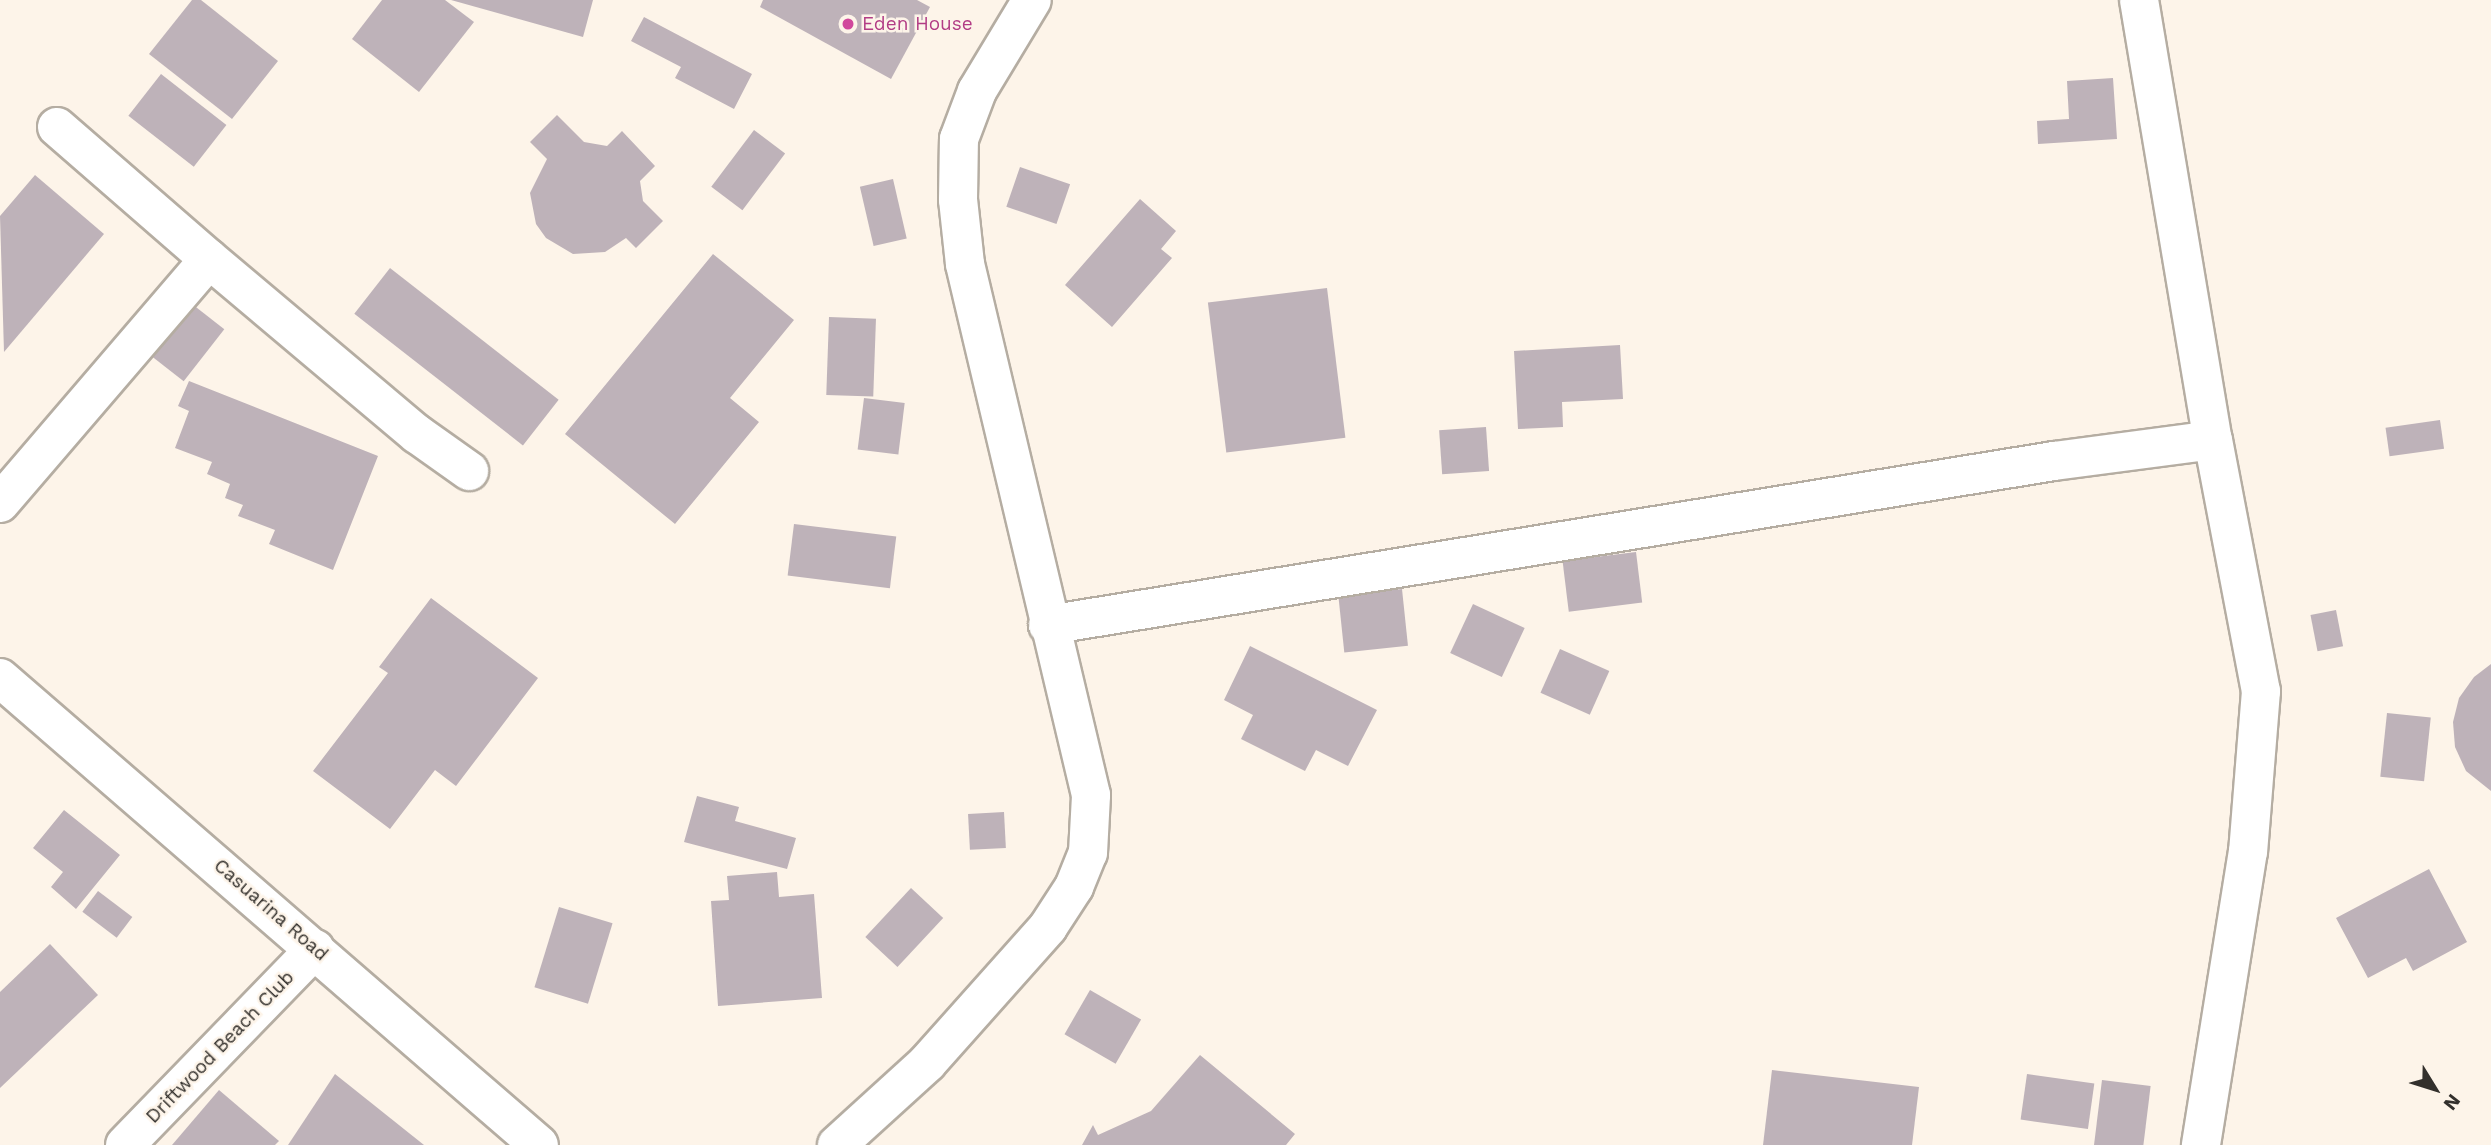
<!DOCTYPE html>
<style>
body{margin:0}
#map{position:relative;width:2491px;height:1145px;overflow:hidden;background:#fdf4e9;font-family:"Work Sans",sans-serif}
div>[style]{position:absolute}
[style*='--x']{left:calc(var(--x)*1px);top:calc(var(--y)*1px);width:calc(var(--w)*1px);rotate:calc(var(--a)*1deg)}
.building>*{inset:0;background:#beb2b9;transform-origin:0 0}
.roads{filter:drop-shadow(2px 0 #b5ada2) drop-shadow(-2px 0 #b5ada2) drop-shadow(0 2px #b5ada2) drop-shadow(0 -2px #b5ada2)}
.minor>*{height:38px;margin:-19px;padding:0 19px;transform-origin:19px;border-radius:19px;background:#fff}
.dots>*{width:19px;height:19px;translate:-50% -50%;box-sizing:border-box;border:4px solid #fdf4e9;border-radius:50%}
span{translate:-50% -50%;white-space:nowrap;text-align:center;line-height:1.15;-webkit-text-stroke:5px #fdf4e9;paint-order:stroke}
.hotel-label{font-size:19px;color:#b23c85}
.left{translate:0 -50%;text-align:left}
.street-label{font-size:19px;color:#33302c}
.north{position:absolute;left:2400px;top:1054px;width:70px;height:70px;-webkit-text-stroke:5px #fdf4e9;paint-order:stroke;rotate:128deg;font-size:19px;font-weight:700;line-height:28px;text-align:center;color:#33302c}
.north::after{content:'';display:block;margin:auto;width:24px;height:32px;background:#33302c;clip-path:polygon(50% 0,100% 100%,50% 72%,0 100%)}
</style>
<div id="map">
<div class="building">
<i style="clip-path:polygon(192px 0,201px 0,278px 61px,232px 119px,149px 54px)"></i>
<i style="clip-path:polygon(382px 0,445px 0,474px 22px,419px 92px,352px 39px)"></i>
<i style="clip-path:polygon(451px 0,593px 0,583px 37px)"></i>
<i style="clip-path:polygon(763px 0,917px 0,930px 7px,891px 79px,760px 7px)"></i>
<i style="clip-path:polygon(644px 17px,752px 74px,734px 109px,675px 78px,681px 67px,631px 41px)"></i>
<i style="left:161px;top:74px;width:83px;height:53px;rotate:38deg"></i>
<i style="clip-path:polygon(2113px 78px,2117px 139px,2038px 144px,2037px 121px,2069px 119px,2067px 81px)"></i>
<i style="clip-path:polygon(557px 115px,584px 142px,607px 146px,622px 131px,655px 166px,640px 181px,643px 201px,663px 221px,636px 248px,626px 238px,605px 252px,573px 254px,546px 238px,536px 224px,530px 193px,547px 159px,530px 142px)"></i>
<i style="left:754px;top:130px;width:39px;height:71px;rotate:37deg"></i>
<i style="left:1020px;top:167px;width:53px;height:42px;rotate:19deg"></i>
<i style="clip-path:polygon(35px 175px,104px 234px,4px 352px,0 216px)"></i>
<i style="left:893px;top:179px;width:61px;height:34px;rotate:77deg"></i>
<i style="clip-path:polygon(1140px 199px,1176px 231px,1161px 249px,1172px 258px,1112px 327px,1065px 285px)"></i>
<i style="clip-path:polygon(713px 254px,794px 320px,730px 398px,759px 422px,675px 524px,565px 434px)"></i>
<i style="left:390px;top:268px;width:214px;height:58px;rotate:38deg"></i>
<i style="left:1327px;top:288px;width:151px;height:120px;rotate:83deg"></i>
<i style="left:192px;top:304px;width:41px;height:66px;rotate:38deg"></i>
<i style="left:829px;top:317px;width:47px;height:78px;rotate:2deg"></i>
<i style="clip-path:polygon(1620px 345px,1623px 399px,1562px 402px,1563px 427px,1518px 429px,1514px 351px)"></i>
<i style="clip-path:polygon(189px 381px,378px 456px,333px 570px,269px 544px,275px 530px,238px 516px,243px 505px,225px 498px,230px 484px,207px 474px,212px 462px,175px 448px,189px 411px,178px 406px)"></i>
<i style="left:864px;top:398px;width:41px;height:52px;rotate:7deg"></i>
<i style="left:2440px;top:420px;width:29px;height:55px;rotate:82deg"></i>
<i style="left:1486px;top:427px;width:44px;height:47px;rotate:86deg"></i>
<i style="left:794px;top:524px;width:103px;height:52px;rotate:7deg"></i>
<i style="left:1636px;top:552px;width:51px;height:74px;rotate:83deg"></i>
<i style="left:1402px;top:589px;width:57px;height:64px;rotate:84deg"></i>
<i style="clip-path:polygon(431px 598px,538px 678px,456px 786px,435px 770px,390px 829px,313px 771px,388px 673px,379px 667px)"></i>
<i style="left:1473px;top:604px;width:57px;height:54px;rotate:25deg"></i>
<i style="left:2336px;top:610px;width:37px;height:26px;rotate:79deg"></i>
<i style="clip-path:polygon(1250px 646px,1377px 710px,1348px 766px,1316px 750px,1305px 771px,1241px 739px,1253px 715px,1224px 700px)"></i>
<i style="left:1560px;top:649px;width:54px;height:48px;rotate:24deg"></i>
<i style="clip-path:polygon(2491px 664px,2491px 791px,2466px 771px,2455px 747px,2453px 722px,2459px 698px,2474px 677px)"></i>
<i style="left:2387px;top:713px;width:44px;height:64px;rotate:6deg"></i>
<i style="clip-path:polygon(697px 796px,739px 807px,735px 821px,796px 838px,787px 869px,684px 842px)"></i>
<i style="clip-path:polygon(64px 810px,120px 855px,76px 909px,51px 887px,63px 872px,33px 848px)"></i>
<i style="left:1004px;top:812px;width:36px;height:36px;rotate:87deg"></i>
<i style="clip-path:polygon(2429px 869px,2467px 942px,2413px 971px,2406px 958px,2368px 978px,2336px 918px)"></i>
<i style="clip-path:polygon(777px 872px,779px 897px,814px 894px,822px 998px,718px 1006px,711px 901px,729px 900px,727px 876px)"></i>
<i style="left:911px;top:888px;width:44px;height:67px;rotate:43deg"></i>
<i style="left:98px;top:891px;width:43px;height:26px;rotate:37deg"></i>
<i style="left:559px;top:907px;width:56px;height:84px;rotate:17deg"></i>
<i style="clip-path:polygon(50px 944px,98px 995px,0 1088px,0 992px)"></i>
<i style="left:1090px;top:990px;width:59px;height:51px;rotate:30deg"></i>
<i style="clip-path:polygon(1200px 1055px,1295px 1134px,1286px 1145px,1082px 1145px,1093px 1125px,1098px 1135px,1151px 1111px)"></i>
<i style="clip-path:polygon(1772px 1070px,1919px 1087px,1912px 1145px,1763px 1145px)"></i>
<i style="clip-path:polygon(335px 1074px,424px 1145px,288px 1145px)"></i>
<i style="left:2027px;top:1074px;width:68px;height:46px;rotate:8deg"></i>
<i style="left:2102px;top:1080px;width:49px;height:66px;rotate:7deg"></i>
<i style="clip-path:polygon(219px 1090px,279px 1141px,275px 1145px,172px 1145px)"></i>
</div>
<div class="roads">
<div class="minor">
<i style="--x:2139;--y:0;--w:446;--a:80.5"></i>
<i style="--x:2213;--y:440;--w:256;--a:79.2"></i>
<i style="--x:2261;--y:691;--w:161;--a:94.6"></i>
<i style="--x:2248;--y:851;--w:298;--a:99.1"></i>
<i style="--x:57;--y:127;--w:201;--a:41"></i>
<i style="--x:0;--y:503;--w:321;--a:-49.4"></i>
<i style="--x:209;--y:259;--w:272;--a:40.1"></i>
<i style="--x:417;--y:434;--w:64;--a:35.4"></i>
<i style="--x:1048;--y:625;--w:1019;--a:-9.26"></i>
<i style="--x:2054;--y:461;--w:160;--a:-7.5"></i>
<i style="--x:0;--y:678;--w:713;--a:40.91"></i>
<i style="--x:125;--y:1145;--w:273;--a:-45.9"></i>
<i style="--x:837;--y:1145;--w:122;--a:-42.3"></i>
<i style="--x:927;--y:1063;--w:182;--a:-48.3"></i>
<i style="--x:1048;--y:927;--w:48;--a:-57"></i>
<i style="--x:1074;--y:887;--w:37;--a:-68"></i>
<i style="--x:1088;--y:853;--w:58;--a:-87"></i>
<i style="--x:1091;--y:795;--w:546;--a:-103.35"></i>
<i style="--x:965;--y:264;--w:64;--a:-96.2"></i>
<i style="--x:958;--y:200;--w:61;--a:-89.1"></i>
<i style="--x:959;--y:139;--w:51;--a:-69.4"></i>
<i style="--x:977;--y:91;--w:106;--a:-58.9"></i>
</div>
</div>
<div class="dots">
<i style="left:848px;top:24px;background:#d1479c"></i>
</div>
<div class="hotel-label">
<span class="left" style="left:862px;top:24px">Eden House</span>
</div>
<div class="street-label">
<span style="left:271px;top:910px;rotate:41deg">Casuarina Road</span>
<span style="left:220px;top:1047px;rotate:-46deg">Driftwood Beach Club</span>
</div>
<div class="north">N</div>
</div>
